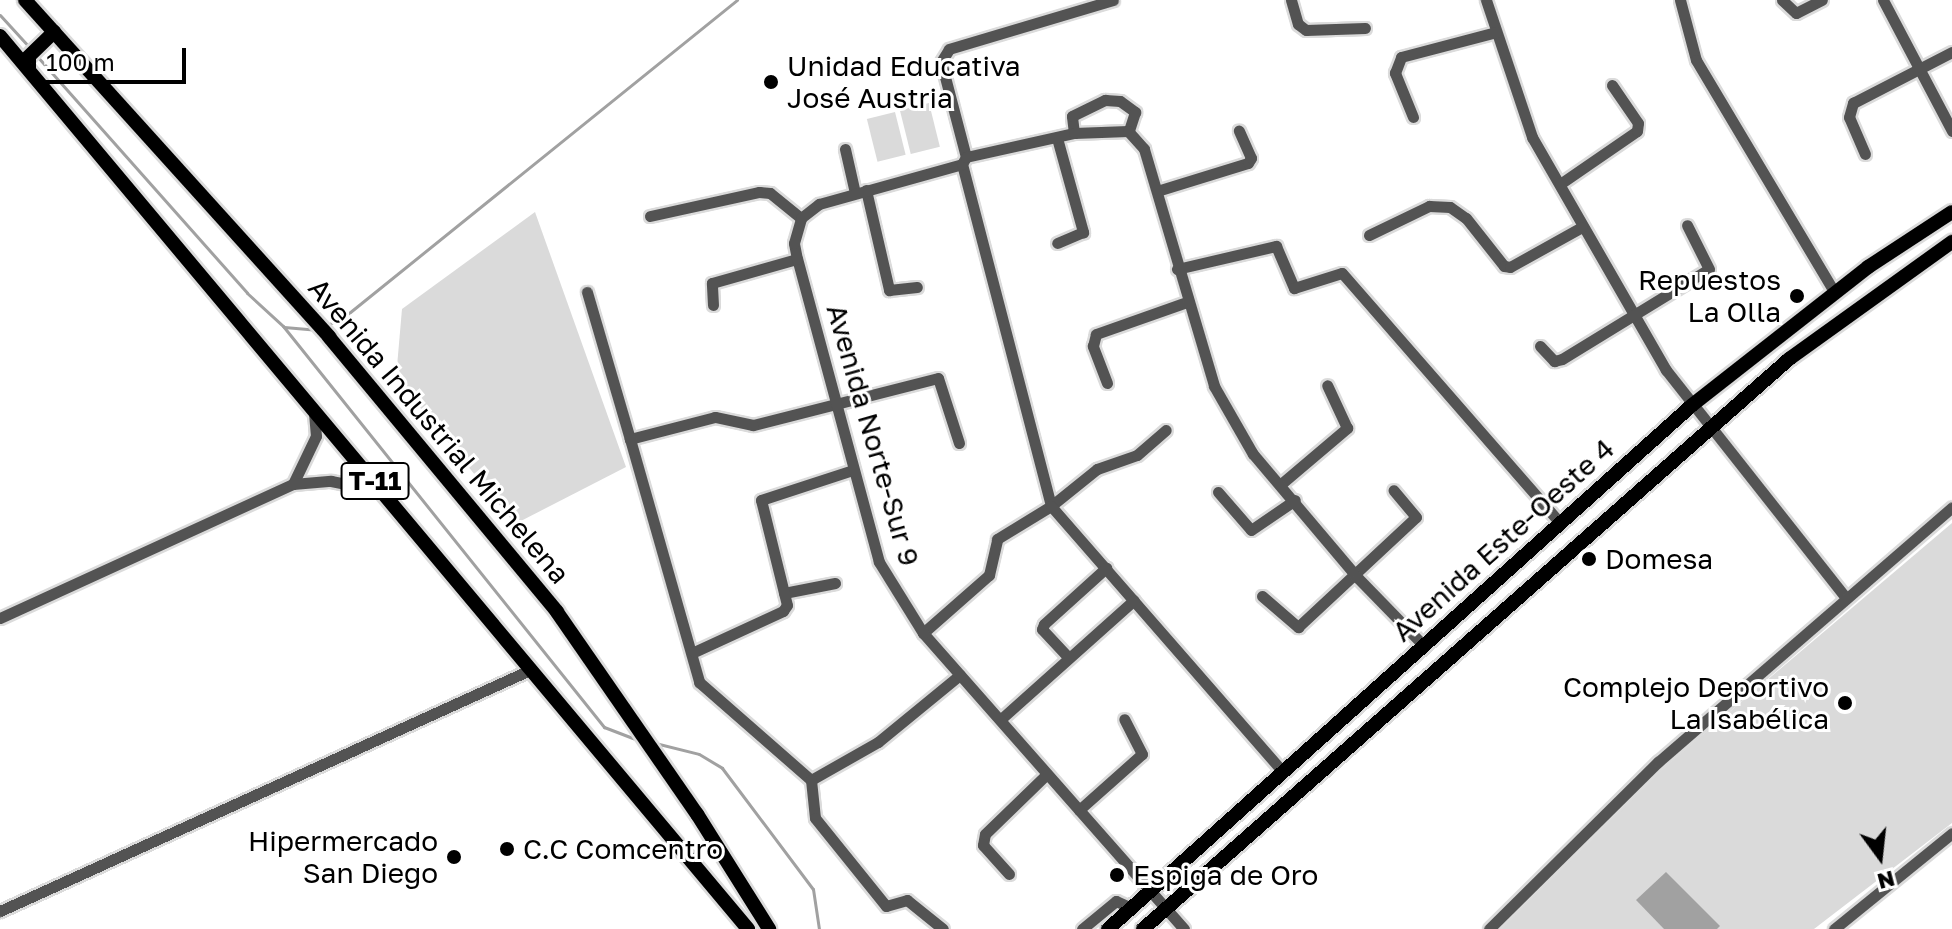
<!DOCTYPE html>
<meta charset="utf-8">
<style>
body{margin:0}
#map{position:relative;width:1952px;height:929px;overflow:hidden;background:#fff;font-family:"Golos Text",sans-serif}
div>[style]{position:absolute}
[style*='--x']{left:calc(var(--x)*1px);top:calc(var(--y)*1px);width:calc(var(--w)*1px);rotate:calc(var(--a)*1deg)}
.green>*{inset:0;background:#dadada;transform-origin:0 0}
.water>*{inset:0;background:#a1a1a1}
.stream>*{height:3px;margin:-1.5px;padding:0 1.5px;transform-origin:1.5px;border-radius:1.5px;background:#a1a1a1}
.roads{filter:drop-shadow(2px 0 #dbdbdb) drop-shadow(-2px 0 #dbdbdb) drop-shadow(0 2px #dbdbdb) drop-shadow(0 -2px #dbdbdb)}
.minor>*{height:11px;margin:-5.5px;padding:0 5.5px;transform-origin:5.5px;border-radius:5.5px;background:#535353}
.major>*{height:14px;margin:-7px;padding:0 7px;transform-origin:7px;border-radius:7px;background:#000}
.dots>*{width:22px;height:22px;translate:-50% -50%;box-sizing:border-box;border:4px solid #fff;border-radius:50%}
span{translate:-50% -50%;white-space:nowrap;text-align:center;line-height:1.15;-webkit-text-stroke:6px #fff;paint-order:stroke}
.shield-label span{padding:2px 6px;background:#fff;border:2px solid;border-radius:6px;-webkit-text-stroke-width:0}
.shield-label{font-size:26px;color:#000;font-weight:700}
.poi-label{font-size:28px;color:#000}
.left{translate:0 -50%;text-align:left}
.right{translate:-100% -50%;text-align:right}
.street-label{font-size:28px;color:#000}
.north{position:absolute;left:1840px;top:817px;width:80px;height:80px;-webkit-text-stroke:6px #fff;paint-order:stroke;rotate:165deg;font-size:22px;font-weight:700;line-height:32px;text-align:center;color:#000}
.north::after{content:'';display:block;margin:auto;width:28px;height:36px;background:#000;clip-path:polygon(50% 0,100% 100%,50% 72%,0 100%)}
.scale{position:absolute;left:32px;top:48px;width:154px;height:36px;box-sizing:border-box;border:4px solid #000;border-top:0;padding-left:10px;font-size:24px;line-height:28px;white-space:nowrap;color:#000;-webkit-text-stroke:6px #fff;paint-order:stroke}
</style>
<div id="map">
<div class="green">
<i style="left:929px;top:103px;width:45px;height:30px;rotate:76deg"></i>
<i style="left:895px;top:112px;width:44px;height:29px;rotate:76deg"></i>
<i style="clip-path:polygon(535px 212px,626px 467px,515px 524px,396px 378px,402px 309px)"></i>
<i style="clip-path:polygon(1952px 523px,1952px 823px,1814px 929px,1488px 929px,1667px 765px)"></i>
</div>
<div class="water">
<i style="clip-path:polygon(1666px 872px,1720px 926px,1717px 929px,1664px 929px,1636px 900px)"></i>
</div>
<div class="stream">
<i style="--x:0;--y:15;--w:46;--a:47.6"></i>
<i style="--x:36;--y:55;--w:318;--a:48.4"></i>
<i style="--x:247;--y:293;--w:49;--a:42.5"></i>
<i style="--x:283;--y:326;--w:514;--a:51.32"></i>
<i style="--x:604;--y:727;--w:39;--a:21"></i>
<i style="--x:327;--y:325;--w:19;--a:-25"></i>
<i style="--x:344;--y:317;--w:505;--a:-38.89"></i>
<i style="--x:284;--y:327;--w:32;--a:5"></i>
<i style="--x:655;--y:743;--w:45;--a:14"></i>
<i style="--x:699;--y:754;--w:27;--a:31"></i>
<i style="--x:722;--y:768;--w:151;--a:53.1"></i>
<i style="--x:813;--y:889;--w:40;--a:81.5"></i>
</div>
<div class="roads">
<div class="minor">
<i style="--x:1291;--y:0;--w:25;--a:74"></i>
<i style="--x:1298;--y:24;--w:10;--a:37"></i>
<i style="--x:1306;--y:30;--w:59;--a:-1.9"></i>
<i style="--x:1486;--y:0;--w:145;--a:71.4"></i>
<i style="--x:1532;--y:137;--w:269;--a:60.1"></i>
<i style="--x:1666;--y:370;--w:289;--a:51.7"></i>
<i style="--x:1680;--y:0;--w:62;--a:75.1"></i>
<i style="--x:1696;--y:60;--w:271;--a:59.2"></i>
<i style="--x:1782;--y:0;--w:19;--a:43"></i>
<i style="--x:1796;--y:13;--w:29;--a:-27"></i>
<i style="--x:1883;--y:0;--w:148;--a:62.2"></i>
<i style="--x:1413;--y:117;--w:48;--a:-112.2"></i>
<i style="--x:1395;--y:73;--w:17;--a:-69"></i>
<i style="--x:1401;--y:57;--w:98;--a:-14.7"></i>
<i style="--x:1074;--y:133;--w:17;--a:-97"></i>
<i style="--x:1072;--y:116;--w:37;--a:-26"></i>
<i style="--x:1105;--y:100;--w:15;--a:4"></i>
<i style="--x:1120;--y:101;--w:19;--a:36"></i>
<i style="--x:1135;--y:112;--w:20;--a:108"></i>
<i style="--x:1057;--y:138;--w:98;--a:74.5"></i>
<i style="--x:1083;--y:232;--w:28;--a:157"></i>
<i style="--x:845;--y:149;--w:45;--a:77.2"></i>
<i style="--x:1865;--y:154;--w:40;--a:-113.4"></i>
<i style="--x:1849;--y:117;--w:15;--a:-74"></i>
<i style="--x:1853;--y:103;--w:111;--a:-27.3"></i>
<i style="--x:966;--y:157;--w:98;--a:-104.7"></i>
<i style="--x:941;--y:62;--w:15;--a:-58"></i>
<i style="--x:949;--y:49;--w:171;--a:-16.6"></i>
<i style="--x:962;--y:164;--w:353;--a:75.4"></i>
<i style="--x:1051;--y:506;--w:59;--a:-38.8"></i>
<i style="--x:1097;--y:469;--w:42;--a:-19.3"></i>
<i style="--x:1137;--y:455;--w:38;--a:-41"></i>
<i style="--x:1560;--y:184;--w:93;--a:-34.5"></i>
<i style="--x:1637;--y:131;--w:8;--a:-83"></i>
<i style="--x:1638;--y:123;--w:46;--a:-124.4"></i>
<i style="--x:866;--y:190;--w:103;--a:77"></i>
<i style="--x:889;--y:290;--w:28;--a:-6"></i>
<i style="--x:1157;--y:191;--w:95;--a:-17.1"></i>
<i style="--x:1248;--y:163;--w:6;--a:-59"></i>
<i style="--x:1251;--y:158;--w:30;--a:-114"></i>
<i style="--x:650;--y:216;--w:112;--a:-12.4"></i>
<i style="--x:759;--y:192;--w:11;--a:5"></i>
<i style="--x:770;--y:193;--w:40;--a:39"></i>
<i style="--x:1369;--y:235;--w:67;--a:-25.8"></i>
<i style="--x:1429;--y:206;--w:21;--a:3"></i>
<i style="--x:1450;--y:207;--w:19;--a:35"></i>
<i style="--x:1466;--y:218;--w:61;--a:51.6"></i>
<i style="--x:1504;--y:266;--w:6;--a:9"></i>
<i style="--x:1510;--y:267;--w:82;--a:-29.1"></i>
<i style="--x:1177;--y:269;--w:102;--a:-13.1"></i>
<i style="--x:1276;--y:246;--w:46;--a:66.8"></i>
<i style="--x:1294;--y:288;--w:50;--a:-17.4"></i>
<i style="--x:1342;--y:273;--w:332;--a:48.9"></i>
<i style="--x:587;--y:292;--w:153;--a:73.7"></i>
<i style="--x:713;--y:305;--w:22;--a:-93"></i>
<i style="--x:712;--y:283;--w:88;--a:-15.8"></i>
<i style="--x:1540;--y:346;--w:21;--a:47"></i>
<i style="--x:1554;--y:361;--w:8;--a:-14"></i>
<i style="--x:1562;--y:359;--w:172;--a:-31.5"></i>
<i style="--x:1709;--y:269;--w:49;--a:-116.6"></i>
<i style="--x:1107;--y:383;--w:40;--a:-111"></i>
<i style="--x:1093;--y:346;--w:12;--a:-76"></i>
<i style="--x:1096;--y:334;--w:96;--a:-19.4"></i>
<i style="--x:959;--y:443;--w:68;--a:-107.9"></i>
<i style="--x:938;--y:378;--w:191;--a:165.7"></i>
<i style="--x:753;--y:425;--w:39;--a:-168"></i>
<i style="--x:715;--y:417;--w:88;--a:165.5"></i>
<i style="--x:630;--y:439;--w:253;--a:74.1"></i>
<i style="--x:699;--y:682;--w:149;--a:41.2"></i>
<i style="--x:811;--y:780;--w:77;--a:-29.6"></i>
<i style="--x:878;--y:742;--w:106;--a:-39.3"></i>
<i style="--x:293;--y:484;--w:53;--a:-64.4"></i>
<i style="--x:316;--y:436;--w:25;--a:-95"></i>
<i style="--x:1281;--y:484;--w:87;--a:-40.3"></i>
<i style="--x:1347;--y:428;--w:47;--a:-114.9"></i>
<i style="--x:1218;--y:492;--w:50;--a:49"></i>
<i style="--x:1251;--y:530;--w:53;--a:-34.3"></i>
<i style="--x:784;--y:593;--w:52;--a:-11.1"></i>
<i style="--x:1262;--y:596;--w:48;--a:40.7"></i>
<i style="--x:1298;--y:627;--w:161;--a:-43"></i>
<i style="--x:1416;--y:517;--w:35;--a:-130"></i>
<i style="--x:0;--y:618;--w:322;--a:-24.6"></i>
<i style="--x:293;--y:484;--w:38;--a:-5"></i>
<i style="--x:331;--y:481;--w:51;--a:11.3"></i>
<i style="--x:923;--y:633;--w:88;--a:-41.3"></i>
<i style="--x:989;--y:575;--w:37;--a:-77"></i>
<i style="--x:997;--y:539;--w:63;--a:-31.4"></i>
<i style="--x:1051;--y:506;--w:350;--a:48.9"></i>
<i style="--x:694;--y:652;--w:98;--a:-24.7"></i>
<i style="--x:783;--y:611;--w:7;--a:-56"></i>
<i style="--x:787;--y:605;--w:108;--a:-103.9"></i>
<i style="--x:761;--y:500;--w:97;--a:-18.1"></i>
<i style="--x:1068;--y:657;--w:38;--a:-133"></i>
<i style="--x:1042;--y:629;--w:5;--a:-68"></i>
<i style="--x:1044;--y:624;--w:84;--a:-42.1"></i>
<i style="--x:1001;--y:719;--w:178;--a:-41.8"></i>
<i style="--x:811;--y:780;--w:38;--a:84"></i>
<i style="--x:815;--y:818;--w:113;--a:51.1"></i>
<i style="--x:886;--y:906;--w:22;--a:-16"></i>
<i style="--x:907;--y:900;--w:46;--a:38.9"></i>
<i style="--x:1079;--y:810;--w:84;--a:-41.6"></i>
<i style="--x:1142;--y:754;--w:39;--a:-117"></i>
<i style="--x:1009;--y:874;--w:39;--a:-132"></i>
<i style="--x:983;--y:845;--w:11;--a:-80"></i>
<i style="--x:985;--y:834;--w:86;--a:-44.1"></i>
<i style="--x:0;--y:911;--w:584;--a:-24.46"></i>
<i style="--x:1082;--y:929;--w:44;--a:-39.5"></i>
<i style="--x:1116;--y:901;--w:17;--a:24"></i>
<i style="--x:1184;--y:929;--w:395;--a:-131.4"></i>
<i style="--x:923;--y:633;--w:84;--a:-121.8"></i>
<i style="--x:879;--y:562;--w:314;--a:-105.1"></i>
<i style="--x:797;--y:259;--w:16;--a:-101"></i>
<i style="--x:794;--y:243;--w:26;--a:-74"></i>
<i style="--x:801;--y:218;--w:23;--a:-38"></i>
<i style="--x:819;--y:204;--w:148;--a:-15.6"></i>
<i style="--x:962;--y:164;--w:8;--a:-60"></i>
<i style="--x:966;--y:157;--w:111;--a:-12.5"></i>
<i style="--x:1074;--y:133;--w:54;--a:-2.1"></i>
<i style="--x:1128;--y:131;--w:24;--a:48"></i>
<i style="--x:1144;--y:149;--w:247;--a:73.5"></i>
<i style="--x:1214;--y:386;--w:78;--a:60.2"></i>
<i style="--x:1253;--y:454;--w:161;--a:49.8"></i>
<i style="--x:1357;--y:577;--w:96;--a:45.8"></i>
<i style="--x:1489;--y:929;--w:238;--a:-44.7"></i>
<i style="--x:1658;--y:762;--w:389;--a:-40.9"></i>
<i style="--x:1834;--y:929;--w:152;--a:-39.1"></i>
</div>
<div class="major">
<i style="--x:25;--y:0;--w:454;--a:47.9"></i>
<i style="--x:329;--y:337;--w:357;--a:50.3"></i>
<i style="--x:557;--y:612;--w:246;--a:55.3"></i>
<i style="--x:697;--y:814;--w:136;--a:57.9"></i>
<i style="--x:0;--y:36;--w:1165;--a:50.05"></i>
<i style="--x:24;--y:61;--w:42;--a:-44"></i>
<i style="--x:1108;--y:929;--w:783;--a:-41.89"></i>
<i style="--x:1691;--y:406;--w:225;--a:-38.1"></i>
<i style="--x:1868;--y:267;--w:100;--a:-33.2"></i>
<i style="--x:1143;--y:929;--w:862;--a:-41.42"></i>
<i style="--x:1789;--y:359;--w:201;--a:-35.7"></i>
</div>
</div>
<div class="dots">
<i style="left:771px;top:82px;background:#000"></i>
<i style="left:1797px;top:296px;background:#000"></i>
<i style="left:1589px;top:559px;background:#000"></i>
<i style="left:1845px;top:703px;background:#000"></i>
<i style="left:507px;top:849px;background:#000"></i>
<i style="left:454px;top:857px;background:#000"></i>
<i style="left:1117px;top:875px;background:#000"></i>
</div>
<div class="shield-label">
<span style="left:375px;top:481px">T-11</span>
</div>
<div class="poi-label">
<span class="left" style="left:787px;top:82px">Unidad Educativa<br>José Austria</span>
<span class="right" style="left:1781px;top:296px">Repuestos<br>La Olla</span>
<span class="left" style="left:1605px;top:559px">Domesa</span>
<span class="right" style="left:1829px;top:703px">Complejo Deportivo<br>La Isabélica</span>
<span class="right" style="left:438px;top:857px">Hipermercado<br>San Diego</span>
<span class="left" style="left:523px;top:849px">C.C Comcentro</span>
<span class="left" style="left:1133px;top:875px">Espiga de Oro</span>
</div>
<div class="street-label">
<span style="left:439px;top:431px;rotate:50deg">Avenida Industrial Michelena</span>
<span style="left:873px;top:435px;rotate:74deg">Avenida Norte-Sur 9</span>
<span style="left:1503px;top:540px;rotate:-42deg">Avenida Este-Oeste 4</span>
</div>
<div class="north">N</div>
<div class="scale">100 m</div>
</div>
